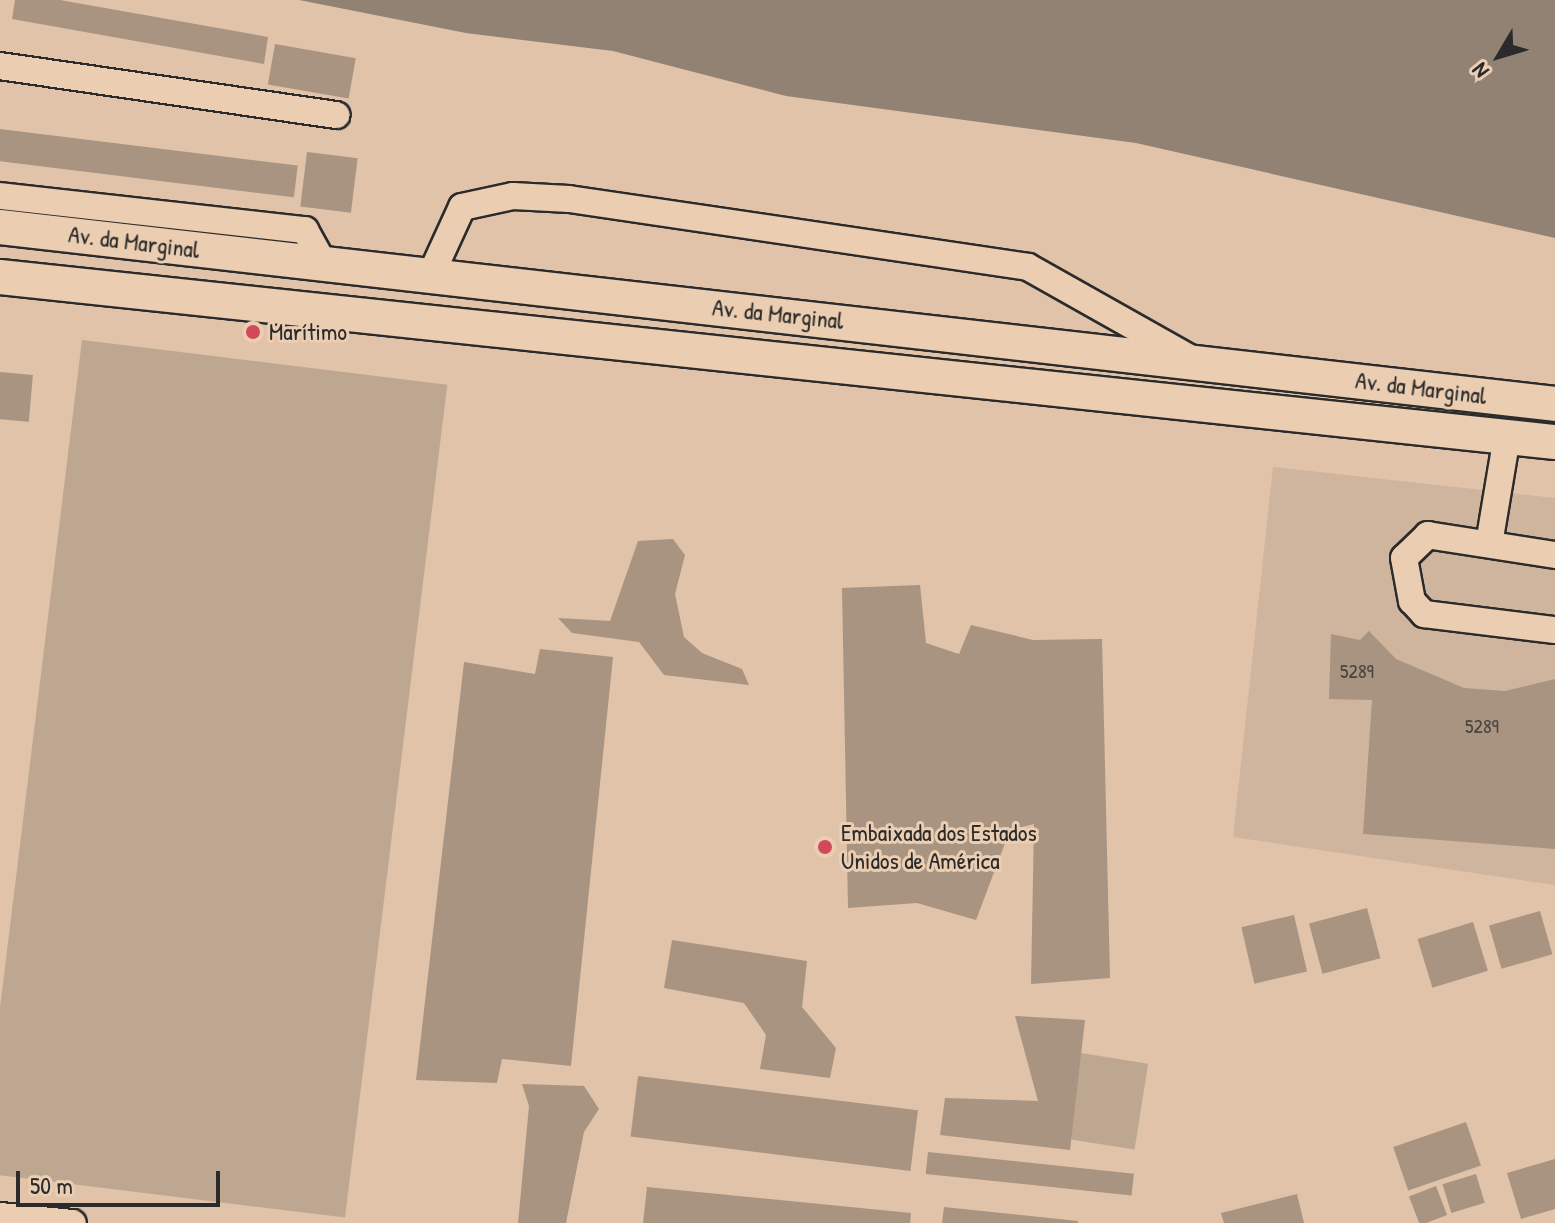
<!DOCTYPE html>
<meta charset="utf-8">
<style>
body{margin:0}
#map{position:relative;width:1555px;height:1223px;overflow:hidden;background:#e0c3a9;font-family:"Patrick Hand",sans-serif}
div>[style]{position:absolute}
[style*='--x']{left:calc(var(--x)*1px);top:calc(var(--y)*1px);width:calc(var(--w)*1px);rotate:calc(var(--a)*1deg)}
.built>*{inset:0;background:#cfb59d}
.green>*{inset:0;background:#bea791;transform-origin:0 0}
.water>*{inset:0;background:#928274}
.building>*{inset:0;background:#a89481;transform-origin:0 0}
.roads{filter:drop-shadow(2px 0 #2b2b2b) drop-shadow(-2px 0 #2b2b2b) drop-shadow(0 2px #2b2b2b) drop-shadow(0 -2px #2b2b2b)}
.minor>*{height:26px;margin:-13px;padding:0 13px;transform-origin:13px;border-radius:13px;background:#ebcdb1}
.major>*{height:34px;margin:-17px;padding:0 17px;transform-origin:17px;border-radius:17px;background:#ebcdb1}
.dots>*{width:22px;height:22px;translate:-50% -50%;box-sizing:border-box;border:4px solid #ebcdb1;border-radius:50%}
span{translate:-50% -50%;white-space:nowrap;text-align:center;line-height:1.15;-webkit-text-stroke:6px #ebcdb1;paint-order:stroke}
.number-label{font-size:20px;color:#4a4540}
.number-label span{-webkit-text-stroke-width:0}
.street-label{font-size:24px;color:#2b2b2b}
.poi-label{font-size:24px;color:#2b2b2b}
.left{translate:0 -50%;text-align:left}
.north{position:absolute;left:1459px;top:16px;width:80px;height:80px;-webkit-text-stroke:6px #ebcdb1;paint-order:stroke;rotate:232deg;font-size:22px;font-weight:700;line-height:32px;text-align:center;color:#2b2b2b}
.north::after{content:'';display:block;margin:auto;width:28px;height:36px;background:#2b2b2b;clip-path:polygon(50% 0,100% 100%,50% 72%,0 100%)}
.scale{position:absolute;left:16px;top:1171px;width:204px;height:36px;box-sizing:border-box;border:4px solid #2b2b2b;border-top:0;padding-left:10px;font-size:24px;line-height:28px;white-space:nowrap;color:#2b2b2b;-webkit-text-stroke:6px #ebcdb1;paint-order:stroke}
</style>
<div id="map">
<div class="built">
<i style="clip-path:polygon(1273px 467px,1555px 498px,1555px 885px,1233px 837px)"></i>
</div>
<div class="green">
<i style="left:82px;top:340px;width:368px;height:839px;rotate:7deg"></i>
<i style="left:1081px;top:1053px;width:68px;height:87px;rotate:9deg"></i>
</div>
<div class="water">
<i style="clip-path:polygon(299px 0,1555px 0,1555px 238px,1136px 143px,786px 96px,613px 51px,466px 33px)"></i>
</div>
<div class="building">
<i style="clip-path:polygon(15px 0,60px 0,268px 37px,264px 64px,12px 19px)"></i>
<i style="left:275px;top:44px;width:82px;height:41px;rotate:10deg"></i>
<i style="left:0;top:129px;width:300px;height:32px;rotate:7deg"></i>
<i style="left:307px;top:152px;width:51px;height:55px;rotate:7deg"></i>
<i style="left:0;top:372px;width:33px;height:47px;rotate:5deg"></i>
<i style="clip-path:polygon(673px 539px,685px 555px,675px 594px,684px 637px,702px 653px,742px 669px,749px 685px,664px 675px,639px 642px,572px 633px,558px 618px,610px 621px,638px 541px)"></i>
<i style="clip-path:polygon(920px 585px,926px 643px,959px 654px,971px 625px,1033px 640px,1102px 639px,1110px 978px,1031px 984px,1034px 824px,1010px 830px,976px 920px,917px 903px,848px 908px,842px 588px)"></i>
<i style="clip-path:polygon(1369px 631px,1396px 659px,1464px 688px,1505px 691px,1555px 679px,1555px 849px,1363px 834px,1372px 700px,1329px 699px,1331px 634px,1360px 640px)"></i>
<i style="clip-path:polygon(540px 649px,613px 657px,571px 1066px,502px 1059px,497px 1083px,416px 1080px,464px 662px,535px 674px)"></i>
<i style="left:1367px;top:908px;width:52px;height:60px;rotate:75deg"></i>
<i style="left:1540px;top:911px;width:45px;height:53px;rotate:74deg"></i>
<i style="left:1294px;top:915px;width:58px;height:54px;rotate:77deg"></i>
<i style="left:1473px;top:922px;width:51px;height:58px;rotate:73deg"></i>
<i style="clip-path:polygon(672px 940px,807px 961px,802px 1007px,836px 1048px,830px 1078px,760px 1069px,766px 1035px,744px 1003px,664px 988px)"></i>
<i style="clip-path:polygon(1015px 1016px,1085px 1020px,1070px 1150px,940px 1135px,945px 1098px,1038px 1101px)"></i>
<i style="left:638px;top:1076px;width:282px;height:61px;rotate:7deg"></i>
<i style="clip-path:polygon(522px 1084px,584px 1086px,599px 1109px,584px 1132px,566px 1223px,518px 1223px,529px 1106px)"></i>
<i style="left:1466px;top:1122px;width:46px;height:77px;rotate:71deg"></i>
<i style="left:928px;top:1152px;width:207px;height:22px;rotate:6deg"></i>
<i style="clip-path:polygon(1555px 1159px,1555px 1209px,1521px 1219px,1507px 1173px)"></i>
<i style="left:1476px;top:1174px;width:30px;height:35px;rotate:73deg"></i>
<i style="left:1436px;top:1186px;width:31px;height:29px;rotate:69deg"></i>
<i style="clip-path:polygon(647px 1187px,911px 1213px,910px 1223px,643px 1223px)"></i>
<i style="clip-path:polygon(1297px 1194px,1304px 1223px,1224px 1223px,1221px 1213px)"></i>
<i style="clip-path:polygon(944px 1207px,1078px 1221px,1078px 1223px,942px 1223px)"></i>
</div>
<div class="roads">
<div class="minor">
<i style="--x:0;--y:66;--w:340;--a:8.3"></i>
<i style="--x:0;--y:196;--w:307;--a:6.4"></i>
<i style="--x:305;--y:230;--w:38;--a:61"></i>
<i style="--x:430;--y:277;--w:77;--a:-65.4"></i>
<i style="--x:462;--y:207;--w:52;--a:-12.2"></i>
<i style="--x:513;--y:196;--w:56;--a:3.1"></i>
<i style="--x:569;--y:199;--w:464;--a:8.4"></i>
<i style="--x:1028;--y:267;--w:187;--a:29.4"></i>
<i style="--x:1489;--y:544;--w:109;--a:-80.5"></i>
<i style="--x:1555;--y:555;--w:129;--a:-171.1"></i>
<i style="--x:1428;--y:535;--w:33;--a:136"></i>
<i style="--x:1404;--y:558;--w:44;--a:79.5"></i>
<i style="--x:1412;--y:601;--w:18;--a:47"></i>
<i style="--x:1424;--y:614;--w:132;--a:7"></i>
<i style="--x:0;--y:1216;--w:73;--a:5.5"></i>
</div>
<div class="major">
<i style="--x:0;--y:227;--w:1565;--a:6.49"></i>
<i style="--x:0;--y:277;--w:1564;--a:6.06"></i>
</div>
</div>
<div class="dots">
<i style="left:253px;top:332px;background:#d1495b"></i>
<i style="left:825px;top:847px;background:#d1495b"></i>
</div>
<div class="number-label">
<span style="left:1357px;top:670px">5289</span>
<span style="left:1482px;top:725px">5289</span>
</div>
<div class="street-label">
<span style="left:134px;top:242px;rotate:7deg">Av. da Marginal</span>
<span style="left:778px;top:314px;rotate:6deg">Av. da Marginal</span>
<span style="left:1421px;top:388px;rotate:7deg">Av. da Marginal</span>
</div>
<div class="poi-label">
<span class="left" style="left:269px;top:332px">Marítimo</span>
<span class="left" style="left:841px;top:847px">Embaixada dos Estados<br>Unidos de América</span>
</div>
<div class="north">N</div>
<div class="scale">50 m</div>
</div>
